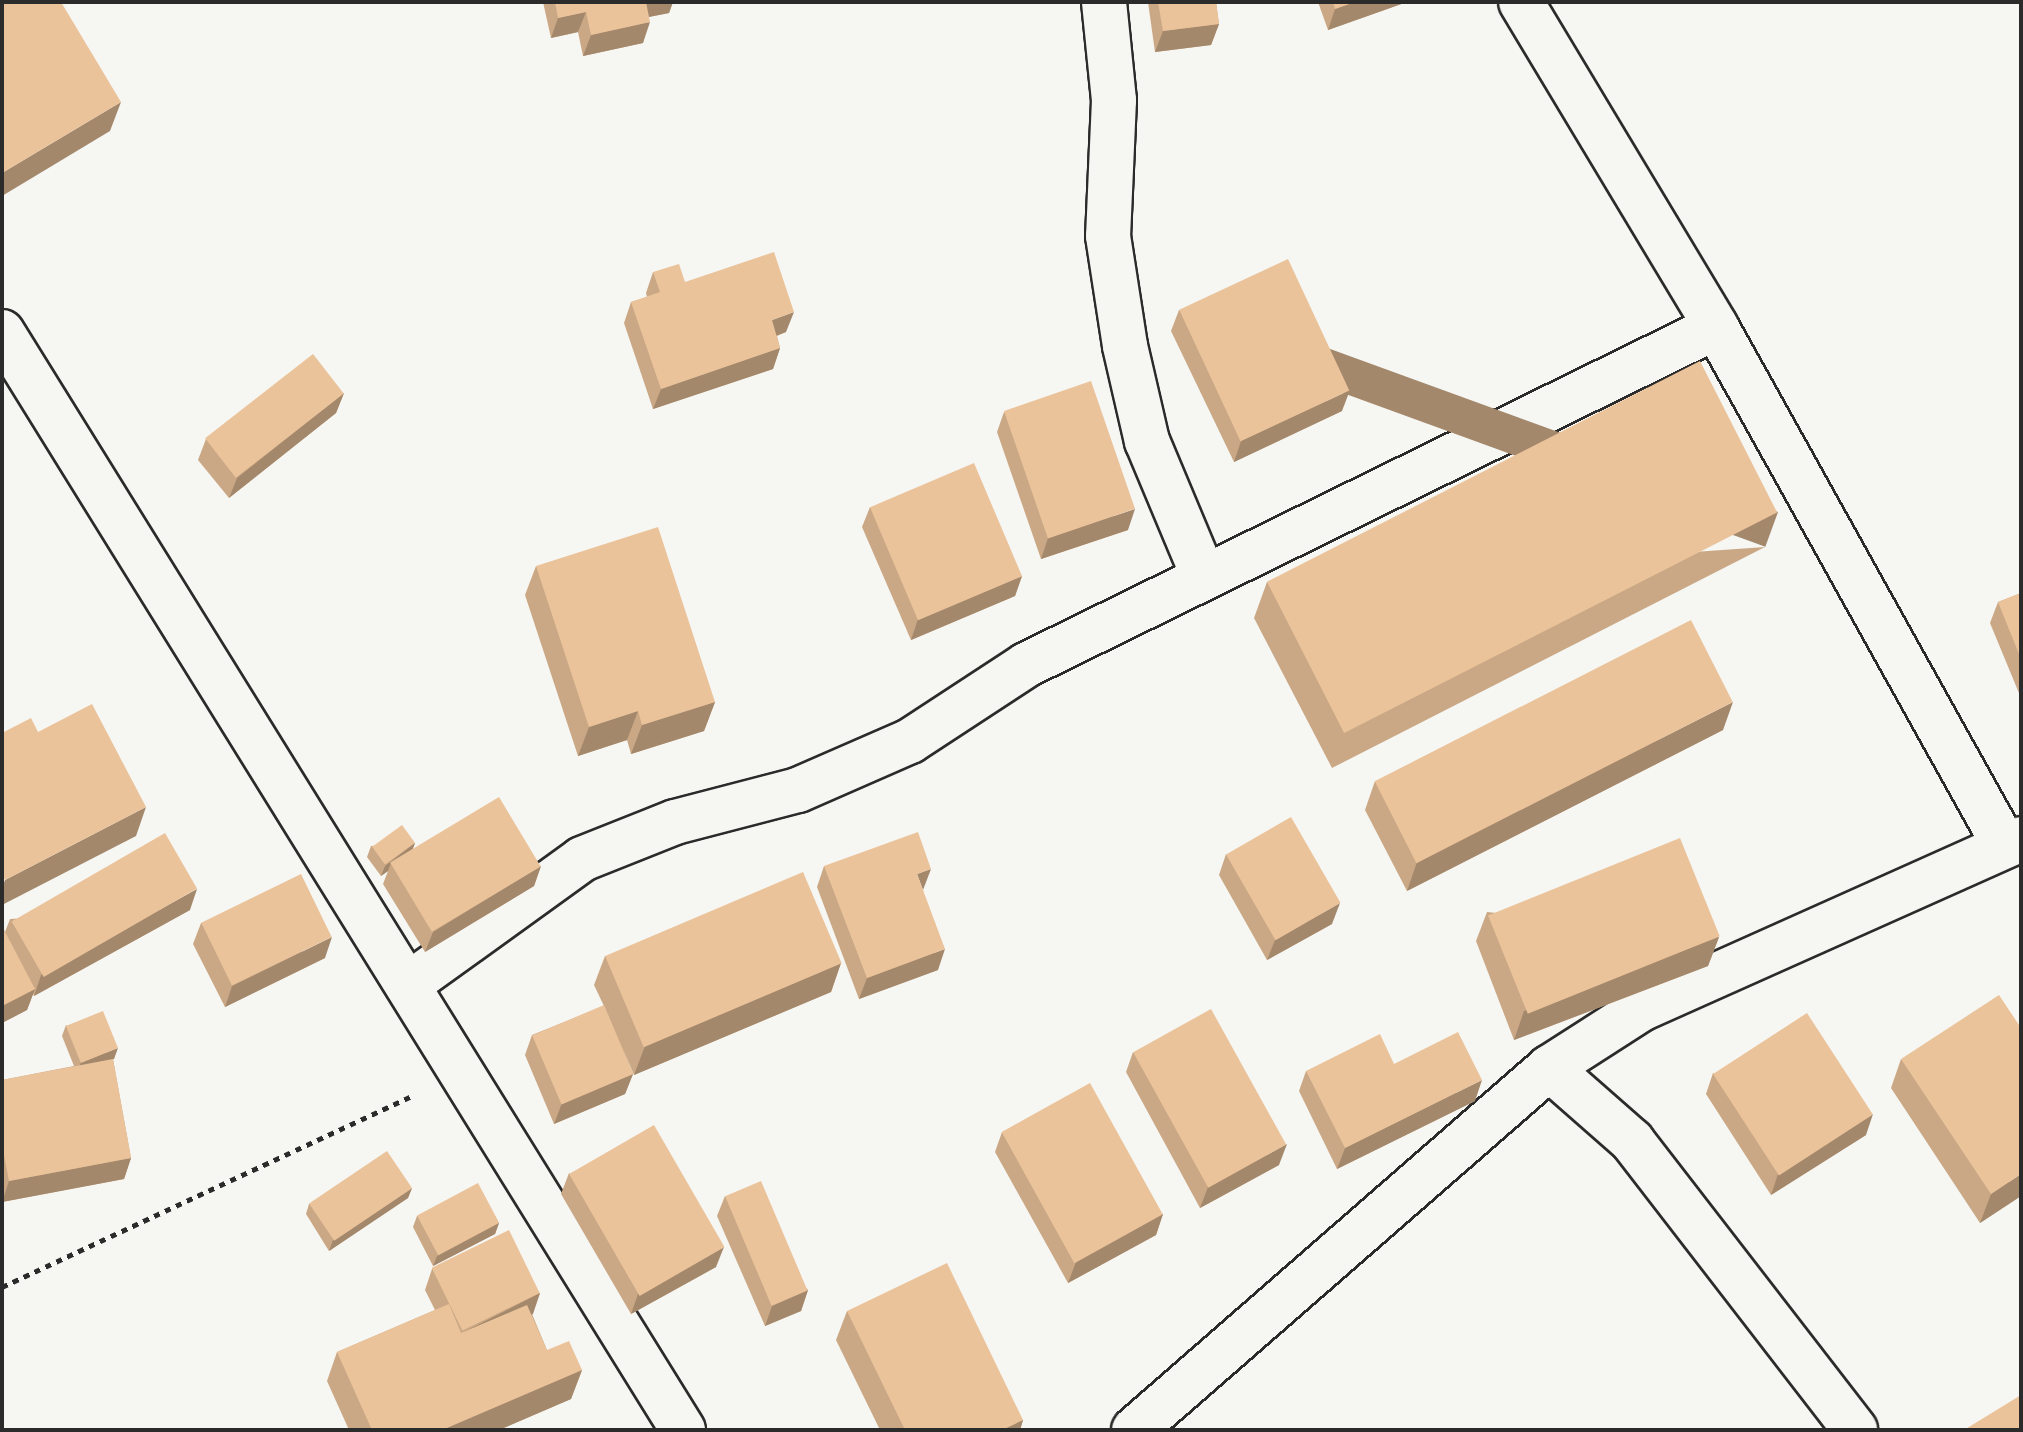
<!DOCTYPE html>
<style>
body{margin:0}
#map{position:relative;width:2023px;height:1432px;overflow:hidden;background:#f6f6f2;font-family:Kalam,sans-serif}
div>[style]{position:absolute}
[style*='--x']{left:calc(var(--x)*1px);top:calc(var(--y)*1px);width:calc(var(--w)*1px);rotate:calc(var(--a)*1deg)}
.path>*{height:5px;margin-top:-2.5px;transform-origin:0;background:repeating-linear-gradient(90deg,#2b2b2b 0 6px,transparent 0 12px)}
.roads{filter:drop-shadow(2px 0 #2b2b2b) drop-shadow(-2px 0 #2b2b2b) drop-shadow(0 2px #2b2b2b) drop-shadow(0 -2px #2b2b2b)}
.street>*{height:44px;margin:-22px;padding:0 22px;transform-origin:22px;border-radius:22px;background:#f6f6f2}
.wall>*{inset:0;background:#caa885}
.shaded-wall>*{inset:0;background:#a4886c;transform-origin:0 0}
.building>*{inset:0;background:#ebc39b;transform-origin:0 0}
span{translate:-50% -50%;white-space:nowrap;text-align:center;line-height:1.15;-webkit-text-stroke:7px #f6f6f2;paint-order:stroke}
.frame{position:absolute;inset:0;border:4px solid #2b2b2b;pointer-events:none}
</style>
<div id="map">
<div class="path">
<i style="--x:2;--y:1287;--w:451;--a:-25"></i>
</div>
<div class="roads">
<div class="street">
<i style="--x:1104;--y:2;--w:99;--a:84.2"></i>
<i style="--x:1114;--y:100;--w:136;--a:92.5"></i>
<i style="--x:1108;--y:236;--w:111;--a:81.2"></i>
<i style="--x:1125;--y:346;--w:98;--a:77"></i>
<i style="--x:1147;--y:441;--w:145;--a:67.3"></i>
<i style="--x:1521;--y:2;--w:379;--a:59"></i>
<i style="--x:1716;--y:327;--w:592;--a:60.88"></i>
<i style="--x:2;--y:332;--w:1292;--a:58.19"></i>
<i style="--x:409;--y:984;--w:213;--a:-35.8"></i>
<i style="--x:582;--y:859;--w:100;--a:-21.7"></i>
<i style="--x:675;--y:822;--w:127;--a:-14.6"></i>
<i style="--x:798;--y:790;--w:122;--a:-23.6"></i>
<i style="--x:910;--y:741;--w:139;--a:-33.2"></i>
<i style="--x:1026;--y:665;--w:768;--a:-26.1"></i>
<i style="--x:1549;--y:1068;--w:111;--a:41.3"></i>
<i style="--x:1632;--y:1141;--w:365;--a:52.3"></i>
<i style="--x:1134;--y:1430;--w:551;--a:-41.1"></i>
<i style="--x:1549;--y:1068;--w:109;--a:-32.7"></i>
<i style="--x:1641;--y:1009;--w:416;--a:-24.1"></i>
</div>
</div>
<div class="wall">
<i style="clip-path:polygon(543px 2px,673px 2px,669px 13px,649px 17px,643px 43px,583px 56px,578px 32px,551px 38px)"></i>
<i style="clip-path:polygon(1148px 2px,1216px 2px,1219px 24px,1211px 45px,1155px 52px)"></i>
<i style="clip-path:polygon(1318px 2px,1407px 2px,1328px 30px)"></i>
<i style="clip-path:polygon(653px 272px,685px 282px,786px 332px,777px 336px,780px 348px,773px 369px,653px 409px,624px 323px,631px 302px,647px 297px,646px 293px)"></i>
<i style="clip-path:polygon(1179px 310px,1342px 411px,1234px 462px,1171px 331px)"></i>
<i style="clip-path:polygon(344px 393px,336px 413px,229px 498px,198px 460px,206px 439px)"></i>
<i style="clip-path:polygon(1004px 412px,1128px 530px,1041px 559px,997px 432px)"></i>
<i style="clip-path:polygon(870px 507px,1022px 576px,1015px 596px,911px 640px,862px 527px)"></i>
<i style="clip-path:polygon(1765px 547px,1332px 768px,1254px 618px,1267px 582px)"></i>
<i style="clip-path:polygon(536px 566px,715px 702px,704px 731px,631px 754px,627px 740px,578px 756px,525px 595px)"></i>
<i style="clip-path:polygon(2021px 593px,2021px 698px,1990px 623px,1998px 602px)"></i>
<i style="clip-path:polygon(1723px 730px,1407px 891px,1365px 810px,1375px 781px)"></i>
<i style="clip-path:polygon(415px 843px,412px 850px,541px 866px,534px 886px,425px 952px,383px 884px,388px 871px,381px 876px,367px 857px,371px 846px)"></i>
<i style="clip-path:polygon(1226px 854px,1332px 924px,1267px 960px,1219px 875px)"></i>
<i style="clip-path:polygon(824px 866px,923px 890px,938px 970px,859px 999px,817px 887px)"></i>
<i style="clip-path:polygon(190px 910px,34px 996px,33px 994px,27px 1010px,2px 1023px,2px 926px,5px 932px,10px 919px)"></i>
<i style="clip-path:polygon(1487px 912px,1719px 937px,1708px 966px,1514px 1040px,1476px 941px)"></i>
<i style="clip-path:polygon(201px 923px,325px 958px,225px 1007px,193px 944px)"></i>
<i style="clip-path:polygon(605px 956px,841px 963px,831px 992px,634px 1075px,623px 1049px,633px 1074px,625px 1094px,554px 1124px,525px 1055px,532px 1035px,604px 1006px,594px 985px)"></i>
<i style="clip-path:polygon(66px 1025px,114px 1059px,113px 1059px,131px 1158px,124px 1179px,2px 1202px,2px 1080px,74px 1066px,62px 1036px)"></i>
<i style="clip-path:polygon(1133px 1052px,1279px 1165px,1200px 1208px,1126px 1072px)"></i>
<i style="clip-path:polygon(1901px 1059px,2021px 1196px,1980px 1223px,1891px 1088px)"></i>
<i style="clip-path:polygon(1394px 1064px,1475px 1101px,1337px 1169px,1299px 1091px,1306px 1071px)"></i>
<i style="clip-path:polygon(1713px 1073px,1866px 1135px,1771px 1195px,1706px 1094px)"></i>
<i style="clip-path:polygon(1002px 1132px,1163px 1214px,1156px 1235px,1068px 1283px,995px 1152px)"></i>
<i style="clip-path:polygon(569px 1173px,716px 1267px,631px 1314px,561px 1194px)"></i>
<i style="clip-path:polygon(412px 1188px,408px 1198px,329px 1251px,306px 1214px,309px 1204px)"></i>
<i style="clip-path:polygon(725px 1196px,808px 1290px,801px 1311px,765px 1326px,717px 1216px)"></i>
<i style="clip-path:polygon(417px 1216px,499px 1223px,495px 1234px,433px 1266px,413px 1227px)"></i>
<i style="clip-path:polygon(432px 1269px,540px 1293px,532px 1314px,547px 1350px,582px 1370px,571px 1399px,499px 1430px,349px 1430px,327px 1381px,337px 1352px,435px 1310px,425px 1290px)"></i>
<i style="clip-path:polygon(847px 1311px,1023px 1420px,1020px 1430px,880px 1430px,836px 1340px)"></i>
</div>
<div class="shaded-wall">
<i style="clip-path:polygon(644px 2px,673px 2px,669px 13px,638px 19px)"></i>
<i style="clip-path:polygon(1355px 2px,1407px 2px,1328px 30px,1335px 9px)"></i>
<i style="clip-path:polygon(586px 12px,578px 32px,551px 38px,558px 18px)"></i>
<i style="clip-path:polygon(650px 22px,643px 43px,583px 56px,591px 35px)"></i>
<i style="clip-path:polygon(1219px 24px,1211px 45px,1155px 52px,1163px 31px)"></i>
<i style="clip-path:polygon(121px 102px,110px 131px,2px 196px,2px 173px)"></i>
<i style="clip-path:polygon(794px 312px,786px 332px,764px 340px,772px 320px)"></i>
<i style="clip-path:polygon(780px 348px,773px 369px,653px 409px,661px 389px)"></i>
<i style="clip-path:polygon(1350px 390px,1342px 411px,1234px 462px,1241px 441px)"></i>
<i style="clip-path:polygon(344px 393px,336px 413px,229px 498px,237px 478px)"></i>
<i style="clip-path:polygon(1135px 509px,1128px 530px,1041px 559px,1048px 538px)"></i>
<i style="left:1778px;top:512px;width:37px;height:486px;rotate:110deg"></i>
<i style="clip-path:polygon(1022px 576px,1015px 596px,911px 640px,918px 619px)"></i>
<i style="clip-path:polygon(715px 702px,704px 731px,631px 754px,642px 725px)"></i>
<i style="clip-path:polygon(1733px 702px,1723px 730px,1407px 891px,1417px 862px)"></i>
<i style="clip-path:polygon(638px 711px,627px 740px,578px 756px,589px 727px)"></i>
<i style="clip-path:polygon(146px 807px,136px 836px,2px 905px,2px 888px,5px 880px)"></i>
<i style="clip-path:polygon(415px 843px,411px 854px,391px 863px,388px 871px,381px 876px,385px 866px)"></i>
<i style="clip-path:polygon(541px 866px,534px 886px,425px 952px,433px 932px)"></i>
<i style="clip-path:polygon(931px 869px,923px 890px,917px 874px)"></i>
<i style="clip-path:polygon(197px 889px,190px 910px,34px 996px,41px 975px)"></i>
<i style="clip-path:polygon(1340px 903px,1332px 924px,1267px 960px,1275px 940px)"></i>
<i style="clip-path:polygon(332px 937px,325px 958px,225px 1007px,232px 986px)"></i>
<i style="clip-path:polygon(1719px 937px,1708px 966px,1514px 1040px,1524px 1011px)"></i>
<i style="clip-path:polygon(945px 949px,938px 970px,859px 999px,867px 978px)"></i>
<i style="clip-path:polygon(841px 963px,831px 992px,634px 1075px,645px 1046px)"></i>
<i style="clip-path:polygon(35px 989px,27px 1010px,2px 1023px,2px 1006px)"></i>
<i style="clip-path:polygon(118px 1048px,114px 1059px,77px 1073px,81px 1062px)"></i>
<i style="clip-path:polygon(633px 1074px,625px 1094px,554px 1124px,562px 1103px)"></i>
<i style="clip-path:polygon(1482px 1080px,1475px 1101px,1337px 1169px,1345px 1148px)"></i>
<i style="clip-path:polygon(1873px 1114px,1866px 1135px,1771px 1195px,1778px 1174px)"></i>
<i style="clip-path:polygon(1287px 1144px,1279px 1165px,1200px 1208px,1208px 1187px)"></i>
<i style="clip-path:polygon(131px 1158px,124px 1179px,2px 1202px,9px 1181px)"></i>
<i style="clip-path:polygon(2021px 1174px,2021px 1196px,1980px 1223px,1991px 1194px)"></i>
<i style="clip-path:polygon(412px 1188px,408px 1198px,329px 1251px,333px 1240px)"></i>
<i style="clip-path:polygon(1163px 1214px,1156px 1235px,1068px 1283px,1076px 1262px)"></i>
<i style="clip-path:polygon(499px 1223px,495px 1234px,433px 1266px,437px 1256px)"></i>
<i style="clip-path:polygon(724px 1247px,716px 1267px,631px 1314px,638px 1294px)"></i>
<i style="clip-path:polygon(808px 1290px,801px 1311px,765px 1326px,772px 1306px)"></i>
<i style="clip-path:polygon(540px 1293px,533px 1314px,456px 1352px,464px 1332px)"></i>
<i style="clip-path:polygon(582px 1370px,571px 1399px,499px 1430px,442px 1430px)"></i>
<i style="clip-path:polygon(1023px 1420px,1020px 1430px,1002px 1430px)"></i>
</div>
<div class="building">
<i style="clip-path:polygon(8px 2px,61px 2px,121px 102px,2px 173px,2px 5px)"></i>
<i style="clip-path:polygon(555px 2px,646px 2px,650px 22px,591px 35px,586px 12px,558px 18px)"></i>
<i style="clip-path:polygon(1158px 2px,1216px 2px,1219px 24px,1163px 31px)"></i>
<i style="clip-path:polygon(1333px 2px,1355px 2px,1335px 9px)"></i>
<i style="clip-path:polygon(774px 252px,794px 312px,772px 320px,780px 348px,661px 389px,631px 302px,660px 292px,653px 272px,679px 264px,685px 282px)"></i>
<i style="left:1288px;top:259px;width:145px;height:120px;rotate:65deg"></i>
<i style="left:313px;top:354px;width:50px;height:137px;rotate:52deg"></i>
<i style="left:1700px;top:361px;width:170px;height:486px;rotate:63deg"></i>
<i style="left:1091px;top:381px;width:135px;height:92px;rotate:71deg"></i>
<i style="left:974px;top:463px;width:123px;height:113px;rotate:67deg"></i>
<i style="clip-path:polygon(658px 527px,715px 702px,642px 725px,638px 711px,589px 727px,536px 566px)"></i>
<i style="clip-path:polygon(2021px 593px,2021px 659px,1998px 602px)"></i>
<i style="left:1691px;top:620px;width:92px;height:355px;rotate:63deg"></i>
<i style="clip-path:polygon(92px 704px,146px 807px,5px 880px,2px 874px,2px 733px,31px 718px,38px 732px)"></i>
<i style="left:499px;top:797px;width:81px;height:127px;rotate:59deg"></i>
<i style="left:1291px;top:817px;width:99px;height:75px;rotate:60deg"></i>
<i style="left:402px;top:825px;width:22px;height:37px;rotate:54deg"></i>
<i style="clip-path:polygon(918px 832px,931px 869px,917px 874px,945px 949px,867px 978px,824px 866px)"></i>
<i style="left:165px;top:833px;width:64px;height:177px;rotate:60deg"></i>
<i style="left:1680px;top:838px;width:106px;height:207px;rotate:68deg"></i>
<i style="left:803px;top:872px;width:99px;height:215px;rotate:67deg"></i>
<i style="left:301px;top:874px;width:70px;height:111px;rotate:64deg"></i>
<i style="clip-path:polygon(2px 926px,35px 989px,2px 1006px)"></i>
<i style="clip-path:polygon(1999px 995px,2021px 1028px,2021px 1174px,1991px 1194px,1901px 1059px)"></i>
<i style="left:604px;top:1005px;width:75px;height:78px;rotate:67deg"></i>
<i style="left:1211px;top:1009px;width:155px;height:89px;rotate:61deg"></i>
<i style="left:103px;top:1011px;width:40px;height:40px;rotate:68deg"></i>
<i style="left:1807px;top:1013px;width:121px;height:112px;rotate:57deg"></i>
<i style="clip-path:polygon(1458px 1032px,1482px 1080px,1345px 1148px,1306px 1071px,1380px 1034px,1394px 1064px)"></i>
<i style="clip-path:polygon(113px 1059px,131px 1158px,9px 1181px,2px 1144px,2px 1080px)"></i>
<i style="left:1090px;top:1083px;width:150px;height:101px;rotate:61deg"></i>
<i style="left:654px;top:1125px;width:141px;height:98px;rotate:60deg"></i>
<i style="left:387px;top:1151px;width:45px;height:94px;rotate:56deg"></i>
<i style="left:761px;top:1181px;width:119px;height:39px;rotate:67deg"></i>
<i style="left:478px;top:1183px;width:45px;height:69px;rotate:62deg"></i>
<i style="left:509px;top:1230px;width:70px;height:86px;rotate:64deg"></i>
<i style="clip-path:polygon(947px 1263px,1023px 1420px,1002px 1430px,905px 1430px,847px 1311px)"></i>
<i style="clip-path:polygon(449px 1304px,461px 1333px,527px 1305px,547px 1350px,569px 1341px,582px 1370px,442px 1430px,372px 1430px,337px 1352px)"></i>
<i style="clip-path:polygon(2021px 1395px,2021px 1430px,1964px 1430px)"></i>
</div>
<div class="frame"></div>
</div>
